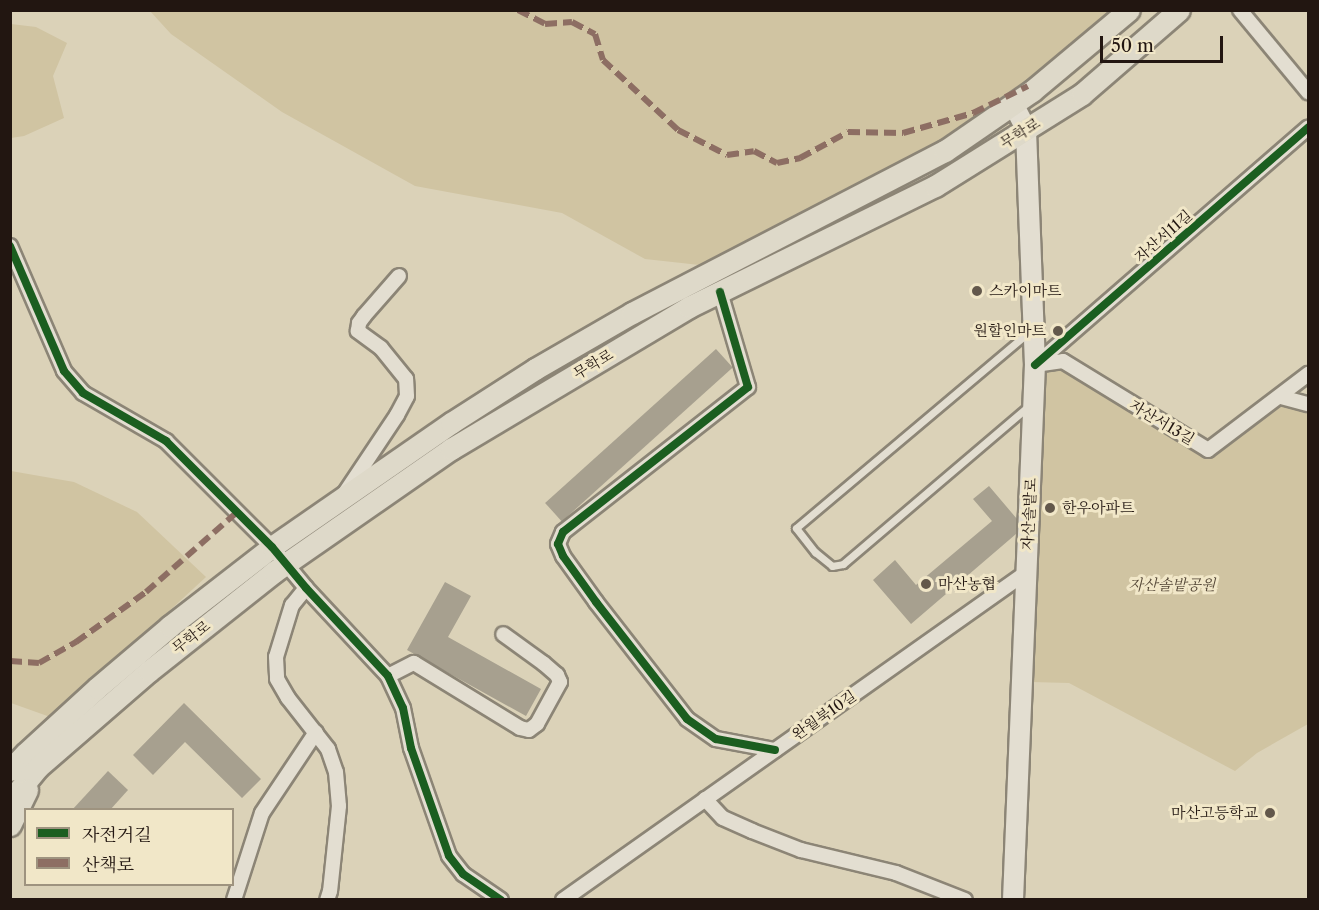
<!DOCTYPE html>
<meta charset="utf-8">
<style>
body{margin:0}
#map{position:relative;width:1319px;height:910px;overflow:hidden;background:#dbd2b8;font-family:"Libre Caslon Text","Noto Serif KR",serif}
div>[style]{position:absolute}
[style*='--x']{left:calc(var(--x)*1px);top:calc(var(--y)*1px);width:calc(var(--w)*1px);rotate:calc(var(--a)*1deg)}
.green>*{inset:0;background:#d0c4a2}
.building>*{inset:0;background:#a7a08f;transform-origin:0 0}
.roads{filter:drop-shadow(2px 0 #8c8576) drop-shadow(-2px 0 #8c8576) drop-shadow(0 2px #8c8576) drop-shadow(0 -2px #8c8576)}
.lane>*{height:7px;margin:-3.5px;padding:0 3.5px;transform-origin:3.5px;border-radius:3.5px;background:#e3ded1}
.street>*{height:14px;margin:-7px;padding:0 7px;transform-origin:7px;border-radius:7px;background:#e3ded1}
.secondary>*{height:20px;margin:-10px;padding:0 10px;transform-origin:10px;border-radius:10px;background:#e3ded1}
.primary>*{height:21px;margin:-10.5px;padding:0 10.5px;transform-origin:10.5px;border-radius:10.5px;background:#ded9c9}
.quiet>*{height:6px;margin-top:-3px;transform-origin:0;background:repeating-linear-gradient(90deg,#8d6e63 0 12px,transparent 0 18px)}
.cycleway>*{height:8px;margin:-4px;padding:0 4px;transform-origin:4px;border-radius:4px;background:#1b5e20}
.dots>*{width:16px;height:16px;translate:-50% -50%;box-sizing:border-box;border:3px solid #f1e7c8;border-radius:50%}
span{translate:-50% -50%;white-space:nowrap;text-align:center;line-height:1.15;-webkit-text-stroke:6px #f1e7c8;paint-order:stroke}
.street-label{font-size:15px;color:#221611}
.poi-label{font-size:15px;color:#221611}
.left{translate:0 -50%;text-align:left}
.right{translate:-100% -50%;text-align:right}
.park-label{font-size:15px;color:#544737;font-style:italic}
.frame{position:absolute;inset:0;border:12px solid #221611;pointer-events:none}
.legend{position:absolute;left:24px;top:808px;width:210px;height:78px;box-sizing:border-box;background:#f1e7c8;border:2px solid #9e937f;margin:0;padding:8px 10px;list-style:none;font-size:18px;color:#221611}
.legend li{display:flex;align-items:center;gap:12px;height:30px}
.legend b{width:30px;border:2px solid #9e937f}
.scale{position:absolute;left:1100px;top:36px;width:123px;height:27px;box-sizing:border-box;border:3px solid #221611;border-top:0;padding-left:8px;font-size:18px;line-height:21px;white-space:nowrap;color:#221611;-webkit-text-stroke:4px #f1e7c8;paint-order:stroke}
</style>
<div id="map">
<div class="green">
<i style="clip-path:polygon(150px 11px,1127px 11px,927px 169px,823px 233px,727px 268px,645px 259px,562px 213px,415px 186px,282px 112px,171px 34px)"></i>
<i style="clip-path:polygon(11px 24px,36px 27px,67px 43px,53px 76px,64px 118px,24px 136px,11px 138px)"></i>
<i style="clip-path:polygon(1062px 366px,1209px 456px,1280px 404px,1308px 411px,1308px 724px,1257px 753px,1235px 771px,1069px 683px,1031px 682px,1044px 369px)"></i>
<i style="clip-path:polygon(11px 471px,74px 482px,137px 512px,206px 577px,53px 718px,11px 703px)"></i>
</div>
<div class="building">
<i style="left:716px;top:349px;width:25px;height:230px;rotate:48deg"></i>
<i style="clip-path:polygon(989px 486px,1017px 519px,1016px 534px,911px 624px,873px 580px,895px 560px,916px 585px,992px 521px,973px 499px)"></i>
<i style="clip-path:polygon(445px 582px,471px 596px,448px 637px,541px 689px,526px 716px,407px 650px)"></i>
<i style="clip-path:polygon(184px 703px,261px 779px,242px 798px,185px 742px,153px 775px,133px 755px)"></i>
<i style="clip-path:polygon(108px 771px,128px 790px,110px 810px,72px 810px)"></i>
</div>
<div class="roads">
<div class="lane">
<i style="--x:1030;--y:331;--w:306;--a:139.9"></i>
<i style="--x:796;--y:528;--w:31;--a:52"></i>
<i style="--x:815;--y:552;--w:22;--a:39"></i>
<i style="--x:832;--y:566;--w:11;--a:-10"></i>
<i style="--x:843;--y:564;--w:245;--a:-40.4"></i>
</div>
<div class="street">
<i style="--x:1240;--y:10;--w:107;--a:50.3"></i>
<i style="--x:10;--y:246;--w:136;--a:66.6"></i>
<i style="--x:64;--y:371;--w:29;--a:49"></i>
<i style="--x:83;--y:393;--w:96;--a:30"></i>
<i style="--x:166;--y:441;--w:150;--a:45"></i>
<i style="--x:272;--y:547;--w:53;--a:50.3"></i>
<i style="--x:306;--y:588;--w:120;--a:47"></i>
<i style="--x:388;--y:676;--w:35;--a:65"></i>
<i style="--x:403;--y:708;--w:41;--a:78.7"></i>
<i style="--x:411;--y:748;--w:114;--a:70.6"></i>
<i style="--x:449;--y:856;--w:23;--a:52"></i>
<i style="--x:463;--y:874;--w:46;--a:34.4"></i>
<i style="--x:720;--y:292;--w:99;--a:73.6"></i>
<i style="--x:748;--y:387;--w:235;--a:141.9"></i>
<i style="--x:563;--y:532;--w:13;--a:113"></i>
<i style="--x:558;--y:544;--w:13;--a:67"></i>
<i style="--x:563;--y:556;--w:57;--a:54.3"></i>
<i style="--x:596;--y:602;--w:148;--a:52.1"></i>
<i style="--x:687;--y:719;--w:35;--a:35"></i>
<i style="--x:716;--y:739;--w:60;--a:10.6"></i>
<i style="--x:1035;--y:365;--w:362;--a:-41"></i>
<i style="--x:1035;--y:365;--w:28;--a:-8"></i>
<i style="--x:1063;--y:361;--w:170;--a:31.5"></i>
<i style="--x:1208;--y:450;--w:126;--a:-37.2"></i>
<i style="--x:1281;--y:397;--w:28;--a:15"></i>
<i style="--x:345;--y:493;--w:94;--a:-56.3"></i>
<i style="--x:397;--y:415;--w:21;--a:-62"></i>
<i style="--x:407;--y:396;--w:17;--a:-93"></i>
<i style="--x:406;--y:379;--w:40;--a:-129"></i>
<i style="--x:381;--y:348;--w:29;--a:-144"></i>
<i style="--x:358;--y:331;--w:8;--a:-83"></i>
<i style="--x:359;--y:323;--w:9;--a:-54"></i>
<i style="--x:364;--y:316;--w:53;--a:-48.8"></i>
<i style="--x:306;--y:588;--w:22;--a:129"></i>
<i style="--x:292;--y:605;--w:54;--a:107.1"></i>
<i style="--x:276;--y:657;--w:22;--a:87"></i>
<i style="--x:277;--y:679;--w:22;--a:60"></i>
<i style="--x:288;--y:698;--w:65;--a:51.9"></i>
<i style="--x:328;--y:749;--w:24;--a:71"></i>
<i style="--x:336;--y:772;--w:34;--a:85"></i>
<i style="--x:339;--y:806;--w:85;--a:96"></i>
<i style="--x:330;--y:891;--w:9;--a:108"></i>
<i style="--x:388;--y:676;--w:29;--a:-27"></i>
<i style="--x:414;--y:663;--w:124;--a:31.5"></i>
<i style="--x:520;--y:728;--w:9;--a:13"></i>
<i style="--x:529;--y:730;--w:10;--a:-37"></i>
<i style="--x:537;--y:724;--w:48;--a:-61.3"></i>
<i style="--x:560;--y:682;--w:8;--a:-113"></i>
<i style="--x:557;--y:675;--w:18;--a:-139"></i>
<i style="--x:543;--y:663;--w:49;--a:-144.1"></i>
<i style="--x:705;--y:799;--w:26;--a:47"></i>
<i style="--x:723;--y:818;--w:32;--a:24"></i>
<i style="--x:752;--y:831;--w:53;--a:21.2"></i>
<i style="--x:801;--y:850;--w:98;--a:13.6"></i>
<i style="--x:896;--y:873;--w:74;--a:21.4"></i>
<i style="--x:234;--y:900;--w:91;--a:-72.2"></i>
<i style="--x:262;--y:813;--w:97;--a:-56.3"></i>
<i style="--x:563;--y:900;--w:568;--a:-35.26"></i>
</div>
<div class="secondary">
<i style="--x:1013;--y:900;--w:535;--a:-87.65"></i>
<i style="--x:1035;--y:365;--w:236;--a:-92.2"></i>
<i style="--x:1026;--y:129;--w:27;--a:-117"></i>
</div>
<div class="primary">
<i style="--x:10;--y:770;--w:23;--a:-47"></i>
<i style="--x:26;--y:753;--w:96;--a:-42.5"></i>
<i style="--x:97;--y:688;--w:96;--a:-40.3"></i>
<i style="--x:170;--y:626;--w:129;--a:-37.8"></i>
<i style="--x:272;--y:547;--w:218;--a:-34.7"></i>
<i style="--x:451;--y:423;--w:100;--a:-32.7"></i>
<i style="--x:535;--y:369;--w:112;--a:-30"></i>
<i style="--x:632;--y:313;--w:352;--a:-27.4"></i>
<i style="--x:945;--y:151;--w:106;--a:-34.6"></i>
<i style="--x:1032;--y:91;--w:126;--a:-39.9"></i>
<i style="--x:10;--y:801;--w:44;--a:-50.5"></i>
<i style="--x:38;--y:767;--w:147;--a:-40.9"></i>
<i style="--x:149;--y:671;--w:159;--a:-38.4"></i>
<i style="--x:274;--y:572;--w:216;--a:-34.8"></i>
<i style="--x:451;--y:449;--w:277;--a:-30.8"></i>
<i style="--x:689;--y:307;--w:274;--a:-26.2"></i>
<i style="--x:935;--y:186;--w:173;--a:-32"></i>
<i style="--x:1082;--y:94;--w:128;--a:-40.9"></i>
<i style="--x:10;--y:825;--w:39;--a:-64"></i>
</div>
</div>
<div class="quiet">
<i style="--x:518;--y:10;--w:30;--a:27"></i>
<i style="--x:545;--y:24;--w:27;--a:-4"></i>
<i style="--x:572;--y:22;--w:26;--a:28"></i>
<i style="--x:595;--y:34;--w:27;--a:73"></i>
<i style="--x:603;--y:60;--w:103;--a:43"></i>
<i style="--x:678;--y:130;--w:55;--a:27"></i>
<i style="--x:727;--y:155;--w:27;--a:-8"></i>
<i style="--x:754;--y:151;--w:26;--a:28"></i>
<i style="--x:777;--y:163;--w:24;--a:-12"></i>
<i style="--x:800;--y:158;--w:55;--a:-28.4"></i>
<i style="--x:848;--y:132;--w:55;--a:1"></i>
<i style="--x:903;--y:133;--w:73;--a:-15.9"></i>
<i style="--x:973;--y:113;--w:61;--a:-26.1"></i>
<i style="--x:10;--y:661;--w:29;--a:4"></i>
<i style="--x:39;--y:663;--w:43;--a:-29.6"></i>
<i style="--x:76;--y:642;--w:86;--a:-35.5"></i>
<i style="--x:146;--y:592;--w:121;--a:-41.3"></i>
</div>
<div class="cycleway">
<i style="--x:10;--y:246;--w:136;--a:66.6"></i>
<i style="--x:64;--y:371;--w:29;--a:49"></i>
<i style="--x:83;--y:393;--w:96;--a:30"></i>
<i style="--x:166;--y:441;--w:150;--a:45"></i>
<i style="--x:272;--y:547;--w:53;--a:50.3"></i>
<i style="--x:306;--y:588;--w:120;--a:47"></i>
<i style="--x:388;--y:676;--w:35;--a:65"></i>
<i style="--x:403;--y:708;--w:41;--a:78.7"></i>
<i style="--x:411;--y:748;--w:114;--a:70.6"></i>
<i style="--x:449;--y:856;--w:23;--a:52"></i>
<i style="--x:463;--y:874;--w:46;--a:34.4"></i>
<i style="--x:720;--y:292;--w:99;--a:73.6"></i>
<i style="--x:748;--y:387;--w:235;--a:141.9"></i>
<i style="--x:563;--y:532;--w:13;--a:113"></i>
<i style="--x:558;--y:544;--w:13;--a:67"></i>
<i style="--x:563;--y:556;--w:57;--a:54.3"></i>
<i style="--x:596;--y:602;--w:148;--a:52.1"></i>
<i style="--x:687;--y:719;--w:35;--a:35"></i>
<i style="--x:716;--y:739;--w:60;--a:10.6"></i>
<i style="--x:1035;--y:365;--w:362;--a:-41"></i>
</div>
<div class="dots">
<i style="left:977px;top:291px;background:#63584b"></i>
<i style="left:1058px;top:331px;background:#63584b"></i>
<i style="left:1050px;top:508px;background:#63584b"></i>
<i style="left:926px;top:584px;background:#63584b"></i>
<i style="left:1270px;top:813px;background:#63584b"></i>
</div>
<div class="street-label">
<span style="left:1020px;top:133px;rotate:-32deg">무학로</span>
<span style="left:1163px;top:236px;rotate:-41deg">자산서11길</span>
<span style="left:593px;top:364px;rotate:-31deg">무학로</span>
<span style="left:1162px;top:422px;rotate:31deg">자산서13길</span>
<span style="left:1029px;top:514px;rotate:-87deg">자산솔밭로</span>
<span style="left:191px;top:637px;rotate:-38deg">무학로</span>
<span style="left:824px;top:715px;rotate:-35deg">완월북10길</span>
</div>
<div class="poi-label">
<span class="left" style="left:989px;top:291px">스카이마트</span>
<span class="right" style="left:1046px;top:331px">원할인마트</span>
<span class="left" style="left:1062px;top:508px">한우아파트</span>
<span class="left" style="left:938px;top:584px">마산농협</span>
<span class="right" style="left:1258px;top:813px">마산고등학교</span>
</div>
<div class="park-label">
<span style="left:1172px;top:585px">자산솔밭공원</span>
</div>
<div class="frame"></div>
<ul class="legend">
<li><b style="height:8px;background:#1b5e20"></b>자전거길</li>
<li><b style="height:8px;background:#8d6e63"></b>산책로</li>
</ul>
<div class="scale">50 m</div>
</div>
